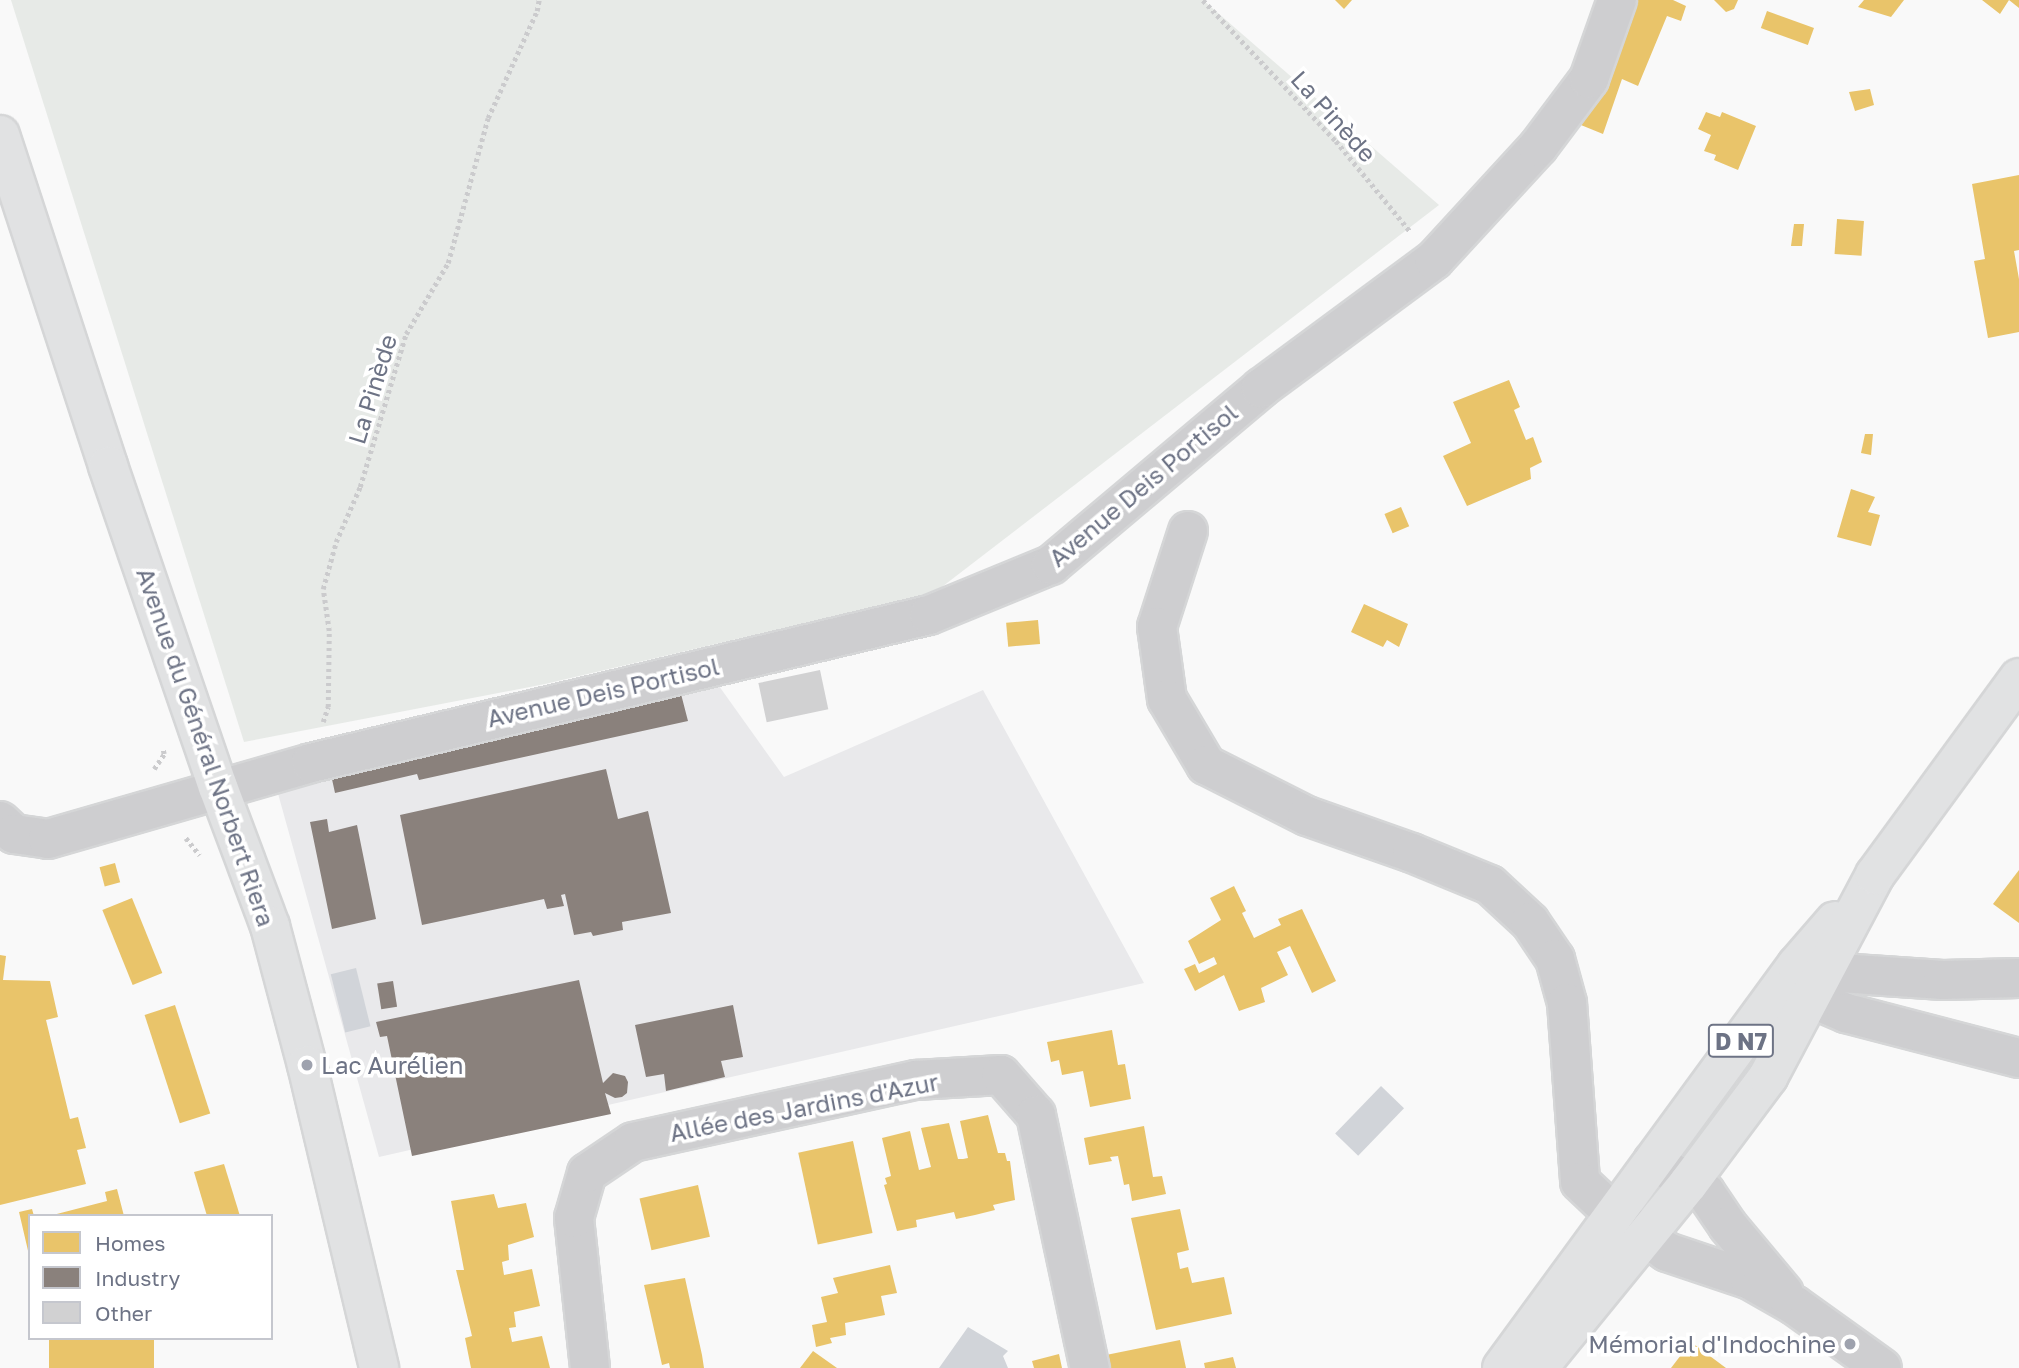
<!DOCTYPE html>
<meta charset="utf-8">
<style>
body{margin:0}
#map{position:relative;width:2019px;height:1368px;overflow:hidden;background:#f9f9f9;font-family:"Golos Text",sans-serif}
div>[style]{position:absolute}
[style*='--x']{left:calc(var(--x)*1px);top:calc(var(--y)*1px);width:calc(var(--w)*1px);rotate:calc(var(--a)*1deg)}
.built>*{inset:0;background:#e9e9eb}
.green>*{inset:0;background:#e7eae7}
.water>*{inset:0;background:#d1d4d9;transform-origin:0 0}
.homes>*{inset:0;background:#e9c46a;transform-origin:0 0}
.industry>*{inset:0;background:#8a817c;transform-origin:0 0}
.building>*{inset:0;background:#d1d1d2;transform-origin:0 0}
.path>*{height:4.5px;margin-top:-2.25px;transform-origin:0;background:repeating-linear-gradient(90deg,#cbcbcd 0 3.5px,transparent 0 7px)}
.roads{filter:drop-shadow(2px 0 #d5d6d7) drop-shadow(-2px 0 #d5d6d7) drop-shadow(0 2px #d5d6d7) drop-shadow(0 -2px #d5d6d7)}
.minor>*{height:38px;margin:-19px;padding:0 19px;transform-origin:19px;border-radius:19px;background:#ceced0}
.major>*{height:38px;margin:-19px;padding:0 19px;transform-origin:19px;border-radius:19px;background:#e1e2e3}
.dots>*{width:19px;height:19px;translate:-50% -50%;box-sizing:border-box;border:4px solid #fff;border-radius:50%}
span{translate:-50% -50%;white-space:nowrap;text-align:center;line-height:1.15;-webkit-text-stroke:7px #fff;paint-order:stroke}
.shield-label span{padding:2px 5px;background:#fff;border:2px solid;border-radius:5px;-webkit-text-stroke-width:0}
.shield-label{font-size:23px;color:#6d7385;font-weight:700}
.street-label{font-size:24px;color:#6d7385}
.poi-label{font-size:24px;color:#6d7385}
.left{translate:0 -50%;text-align:left}
.right{translate:-100% -50%;text-align:right}
.legend{position:absolute;left:28px;top:1214px;width:245px;height:126px;box-sizing:border-box;background:#fff;border:2px solid #c5c7ce;margin:0;padding:9px 12px;list-style:none;font-size:21px;color:#6d7385}
.legend li{display:flex;align-items:center;gap:14px;height:35px}
.legend b{width:35px;border:2px solid #c5c7ce}
</style>
<div id="map">
<div class="built">
<i style="clip-path:polygon(719px 686px,784px 777px,983px 690px,1144px 983px,379px 1157px,277px 790px)"></i>
</div>
<div class="green">
<i style="clip-path:polygon(11px 0,1203px 0,1439px 205px,934px 593px,545px 684px,244px 742px)"></i>
</div>
<div class="water">
<i style="left:356px;top:968px;width:60px;height:26px;rotate:76deg"></i>
<i style="left:1381px;top:1086px;width:32px;height:66px;rotate:44deg"></i>
<i style="clip-path:polygon(968px 1327px,1008px 1351px,1003px 1356px,1008px 1368px,939px 1368px)"></i>
</div>
<div class="homes">
<i style="clip-path:polygon(1335px 0,1352px 0,1344px 9px)"></i>
<i style="clip-path:polygon(1626px 0,1673px 0,1686px 6px,1681px 21px,1667px 16px,1638px 86px,1622px 79px,1603px 134px,1576px 123px)"></i>
<i style="clip-path:polygon(1714px 0,1738px 0,1734px 9px,1726px 12px)"></i>
<i style="clip-path:polygon(1864px 0,1904px 0,1891px 17px,1858px 7px)"></i>
<i style="clip-path:polygon(1982px 0,2019px 0,2019px 8px,2009px 0,2000px 14px)"></i>
<i style="left:1767px;top:11px;width:50px;height:18px;rotate:20deg"></i>
<i style="clip-path:polygon(1870px 89px,1874px 105px,1855px 111px,1849px 92px)"></i>
<i style="clip-path:polygon(1706px 112px,1720px 117px,1722px 112px,1756px 126px,1738px 170px,1714px 160px,1716px 155px,1704px 151px,1711px 135px,1698px 129px)"></i>
<i style="clip-path:polygon(2019px 175px,2019px 250px,2014px 251px,2019px 279px,2019px 332px,1988px 338px,1974px 261px,1985px 259px,1972px 184px)"></i>
<i style="left:1837px;top:219px;width:27px;height:35px;rotate:4deg"></i>
<i style="clip-path:polygon(1794px 224px,1804px 224px,1802px 246px,1791px 246px)"></i>
<i style="clip-path:polygon(1509px 380px,1520px 407px,1514px 410px,1526px 440px,1533px 437px,1542px 462px,1530px 468px,1531px 479px,1467px 506px,1443px 456px,1471px 443px,1453px 402px)"></i>
<i style="clip-path:polygon(1865px 434px,1873px 434px,1871px 455px,1861px 453px)"></i>
<i style="clip-path:polygon(1851px 489px,1875px 497px,1868px 512px,1880px 515px,1871px 546px,1837px 537px)"></i>
<i style="left:1401px;top:507px;width:21px;height:18px;rotate:67deg"></i>
<i style="clip-path:polygon(1364px 604px,1408px 624px,1399px 647px,1387px 640px,1383px 647px,1351px 632px)"></i>
<i style="left:1038px;top:620px;width:24px;height:32px;rotate:85deg"></i>
<i style="left:115px;top:863px;width:20px;height:16px;rotate:75deg"></i>
<i style="clip-path:polygon(2019px 870px,2019px 923px,1993px 904px)"></i>
<i style="clip-path:polygon(1234px 886px,1246px 911px,1242px 913px,1254px 938px,1281px 925px,1278px 919px,1302px 909px,1336px 981px,1312px 993px,1290px 946px,1277px 952px,1288px 975px,1261px 988px,1265px 1002px,1239px 1011px,1224px 975px,1195px 991px,1184px 969px,1195px 964px,1199px 973px,1217px 964px,1214px 957px,1199px 964px,1188px 941px,1221px 920px,1210px 898px)"></i>
<i style="left:132px;top:898px;width:81px;height:32px;rotate:68deg"></i>
<i style="clip-path:polygon(0 955px,6px 956px,3px 980px,50px 981px,58px 1017px,46px 1020px,70px 1119px,78px 1117px,86px 1148px,77px 1150px,86px 1184px,0 1205px)"></i>
<i style="left:175px;top:1005px;width:114px;height:32px;rotate:72deg"></i>
<i style="clip-path:polygon(1112px 1030px,1118px 1065px,1125px 1064px,1131px 1099px,1090px 1107px,1083px 1071px,1062px 1075px,1059px 1060px,1051px 1062px,1047px 1042px)"></i>
<i style="clip-path:polygon(988px 1115px,998px 1153px,1005px 1153px,1007px 1161px,1010px 1161px,1015px 1200px,993px 1205px,995px 1210px,975px 1215px,956px 1219px,954px 1212px,916px 1220px,917px 1227px,897px 1231px,884px 1185px,887px 1184px,885px 1178px,891px 1176px,882px 1138px,910px 1131px,919px 1170px,931px 1167px,921px 1128px,949px 1123px,958px 1159px,963px 1159px,968px 1158px,960px 1121px)"></i>
<i style="clip-path:polygon(1144px 1126px,1153px 1177px,1162px 1176px,1166px 1194px,1132px 1201px,1129px 1184px,1124px 1185px,1118px 1156px,1110px 1157px,1112px 1161px,1089px 1165px,1084px 1138px)"></i>
<i style="left:853px;top:1141px;width:94px;height:56px;rotate:78deg"></i>
<i style="clip-path:polygon(224px 1164px,240px 1216px,207px 1216px,194px 1172px)"></i>
<i style="left:698px;top:1185px;width:53px;height:60px;rotate:77deg"></i>
<i style="clip-path:polygon(117px 1189px,124px 1216px,49px 1216px,107px 1201px,105px 1192px)"></i>
<i style="clip-path:polygon(494px 1194px,498px 1208px,526px 1203px,534px 1237px,508px 1245px,509px 1260px,502px 1262px,504px 1275px,532px 1269px,540px 1306px,514px 1312px,516px 1327px,509px 1328px,512px 1342px,542px 1336px,550px 1368px,471px 1368px,465px 1338px,472px 1336px,456px 1270px,464px 1270px,451px 1201px)"></i>
<i style="clip-path:polygon(32px 1209px,34px 1216px,30px 1216px,29px 1255px,19px 1212px)"></i>
<i style="clip-path:polygon(1180px 1209px,1189px 1250px,1177px 1253px,1180px 1269px,1188px 1267px,1192px 1283px,1224px 1277px,1232px 1314px,1156px 1330px,1131px 1218px)"></i>
<i style="clip-path:polygon(890px 1265px,897px 1293px,881px 1296px,885px 1315px,845px 1323px,846px 1335px,830px 1338px,832px 1343px,816px 1347px,812px 1325px,827px 1322px,821px 1297px,838px 1293px,833px 1278px)"></i>
<i style="clip-path:polygon(685px 1278px,702px 1355px,704px 1368px,670px 1368px,669px 1363px,662px 1365px,644px 1285px)"></i>
<i style="left:49px;top:1338px;width:105px;height:31px"></i>
<i style="clip-path:polygon(1180px 1340px,1186px 1368px,1110px 1368px,1106px 1355px)"></i>
<i style="clip-path:polygon(1691px 1342px,1726px 1368px,1671px 1368px)"></i>
<i style="clip-path:polygon(813px 1351px,837px 1368px,800px 1368px)"></i>
<i style="clip-path:polygon(1059px 1354px,1062px 1368px,1034px 1368px,1032px 1361px)"></i>
<i style="clip-path:polygon(1233px 1357px,1236px 1368px,1205px 1368px,1204px 1363px)"></i>
</div>
<div class="industry">
<i style="clip-path:polygon(681px 694px,688px 721px,419px 780px,417px 774px,335px 793px,330px 770px)"></i>
<i style="clip-path:polygon(606px 769px,618px 819px,648px 811px,671px 913px,622px 922px,623px 930px,593px 936px,591px 932px,574px 935px,565px 894px,561px 895px,564px 906px,547px 909px,544px 899px,422px 925px,400px 815px)"></i>
<i style="clip-path:polygon(327px 819px,329px 832px,357px 825px,376px 919px,332px 929px,310px 822px)"></i>
<i style="clip-path:polygon(579px 980px,603px 1083px,613px 1073px,625px 1076px,628px 1082px,627px 1093px,622px 1097px,615px 1098px,605px 1093px,611px 1114px,412px 1156px,387px 1036px,380px 1037px,376px 1022px)"></i>
<i style="left:393px;top:981px;width:26px;height:16px;rotate:81deg"></i>
<i style="clip-path:polygon(733px 1005px,743px 1057px,721px 1061px,725px 1077px,666px 1091px,664px 1074px,646px 1077px,635px 1025px)"></i>
</div>
<div class="building">
<i style="left:820px;top:670px;width:40px;height:63px;rotate:78deg"></i>
</div>
<div class="path">
<i style="--x:1203;--y:0;--w:194;--a:46.7"></i>
<i style="--x:1336;--y:141;--w:117;--a:50.6"></i>
<i style="--x:323;--y:722;--w:16;--a:-72"></i>
<i style="--x:328;--y:707;--w:76;--a:-89.2"></i>
<i style="--x:329;--y:631;--w:42;--a:-98.1"></i>
<i style="--x:323;--y:589;--w:49;--a:-74.5"></i>
<i style="--x:336;--y:542;--w:60;--a:-66.4"></i>
<i style="--x:360;--y:487;--w:160;--a:-73.3"></i>
<i style="--x:406;--y:334;--w:82;--a:-59.4"></i>
<i style="--x:448;--y:263;--w:150;--a:-74.6"></i>
<i style="--x:488;--y:118;--w:118;--a:-65.4"></i>
<i style="--x:537;--y:11;--w:11;--a:-80"></i>
<i style="--x:154;--y:769;--w:18;--a:-56"></i>
<i style="--x:164;--y:754;--w:4;--a:-104"></i>
<i style="--x:186;--y:838;--w:22;--a:51"></i>
</div>
<div class="roads">
<div class="minor">
<i style="--x:1188;--y:531;--w:101;--a:107.9"></i>
<i style="--x:1157;--y:627;--w:73;--a:82.1"></i>
<i style="--x:1167;--y:699;--w:77;--a:59.4"></i>
<i style="--x:1206;--y:765;--w:113;--a:26.8"></i>
<i style="--x:1307;--y:816;--w:111;--a:19.4"></i>
<i style="--x:1412;--y:853;--w:84;--a:22.3"></i>
<i style="--x:1490;--y:885;--w:54;--a:42.8"></i>
<i style="--x:1530;--y:922;--w:45;--a:56"></i>
<i style="--x:1555;--y:959;--w:46;--a:74.7"></i>
<i style="--x:1567;--y:1003;--w:179;--a:85.8"></i>
<i style="--x:1580;--y:1182;--w:48;--a:43.3"></i>
<i style="--x:1615;--y:1215;--w:64;--a:35.4"></i>
<i style="--x:1667;--y:1252;--w:88;--a:18.6"></i>
<i style="--x:1750;--y:1280;--w:51;--a:29.6"></i>
<i style="--x:1794;--y:1305;--w:108;--a:35.6"></i>
<i style="--x:0;--y:821;--w:19;--a:43"></i>
<i style="--x:14;--y:834;--w:34;--a:8"></i>
<i style="--x:48;--y:839;--w:274;--a:-16.1"></i>
<i style="--x:311;--y:763;--w:635;--a:-13.47"></i>
<i style="--x:929;--y:615;--w:132;--a:-22.3"></i>
<i style="--x:1051;--y:565;--w:275;--a:-40.1"></i>
<i style="--x:1261;--y:388;--w:215;--a:-36.5"></i>
<i style="--x:1434;--y:260;--w:154;--a:-47.4"></i>
<i style="--x:1538;--y:147;--w:85;--a:-53.1"></i>
<i style="--x:1589;--y:79;--w:84;--a:-70.5"></i>
<i style="--x:1797;--y:965;--w:29;--a:14"></i>
<i style="--x:1825;--y:972;--w:118;--a:3.9"></i>
<i style="--x:1943;--y:980;--w:76;--a:-1.5"></i>
<i style="--x:1783;--y:986;--w:69;--a:23.2"></i>
<i style="--x:1846;--y:1013;--w:179;--a:14.6"></i>
<i style="--x:1653;--y:1161;--w:61;--a:30.8"></i>
<i style="--x:1705;--y:1192;--w:41;--a:55.9"></i>
<i style="--x:1728;--y:1226;--w:87;--a:50.1"></i>
<i style="--x:590;--y:1368;--w:151;--a:-96.1"></i>
<i style="--x:574;--y:1218;--w:47;--a:-73.9"></i>
<i style="--x:587;--y:1173;--w:55;--a:-34"></i>
<i style="--x:633;--y:1142;--w:290;--a:-12.4"></i>
<i style="--x:916;--y:1080;--w:85;--a:-3.4"></i>
<i style="--x:1001;--y:1075;--w:53;--a:48.8"></i>
<i style="--x:1036;--y:1115;--w:259;--a:78"></i>
</div>
<div class="major">
<i style="--x:0;--y:135;--w:348;--a:71.9"></i>
<i style="--x:108;--y:466;--w:339;--a:71.1"></i>
<i style="--x:218;--y:787;--w:148;--a:69.5"></i>
<i style="--x:270;--y:926;--w:144;--a:75.1"></i>
<i style="--x:307;--y:1065;--w:311;--a:76.6"></i>
<i style="--x:1502;--y:1368;--w:499;--a:-53.8"></i>
<i style="--x:1797;--y:965;--w:58;--a:-49.2"></i>
<i style="--x:1538;--y:1368;--w:237;--a:-50.8"></i>
<i style="--x:1688;--y:1184;--w:134;--a:-53.2"></i>
<i style="--x:1768;--y:1077;--w:229;--a:-62.1"></i>
<i style="--x:1875;--y:875;--w:244;--a:-53.8"></i>
</div>
</div>
<div class="dots">
<i style="left:307px;top:1065px;background:#9ea2ae"></i>
<i style="left:1850px;top:1344px;background:#9ea2ae"></i>
</div>
<div class="shield-label">
<span style="left:1741px;top:1041px">D N7</span>
</div>
<div class="street-label">
<span style="left:1334px;top:116px;rotate:48deg">La Pinède</span>
<span style="left:372px;top:389px;rotate:-73deg">La Pinède</span>
<span style="left:1143px;top:485px;rotate:-40deg">Avenue Deis Portisol</span>
<span style="left:603px;top:692px;rotate:-13deg">Avenue Deis Portisol</span>
<span style="left:206px;top:747px;rotate:71deg">Avenue du Général Norbert Riera</span>
<span style="left:804px;top:1107px;rotate:-11deg">Allée des Jardins d'Azur</span>
</div>
<div class="poi-label">
<span class="left" style="left:321px;top:1065px">Lac Aurélien</span>
<span class="right" style="left:1836px;top:1344px">Mémorial d'Indochine</span>
</div>
<ul class="legend">
<li><b style="height:19px;background:#e9c46a"></b>Homes</li>
<li><b style="height:19px;background:#8a817c"></b>Industry</li>
<li><b style="height:19px;background:#d1d1d2"></b>Other</li>
</ul>
</div>
